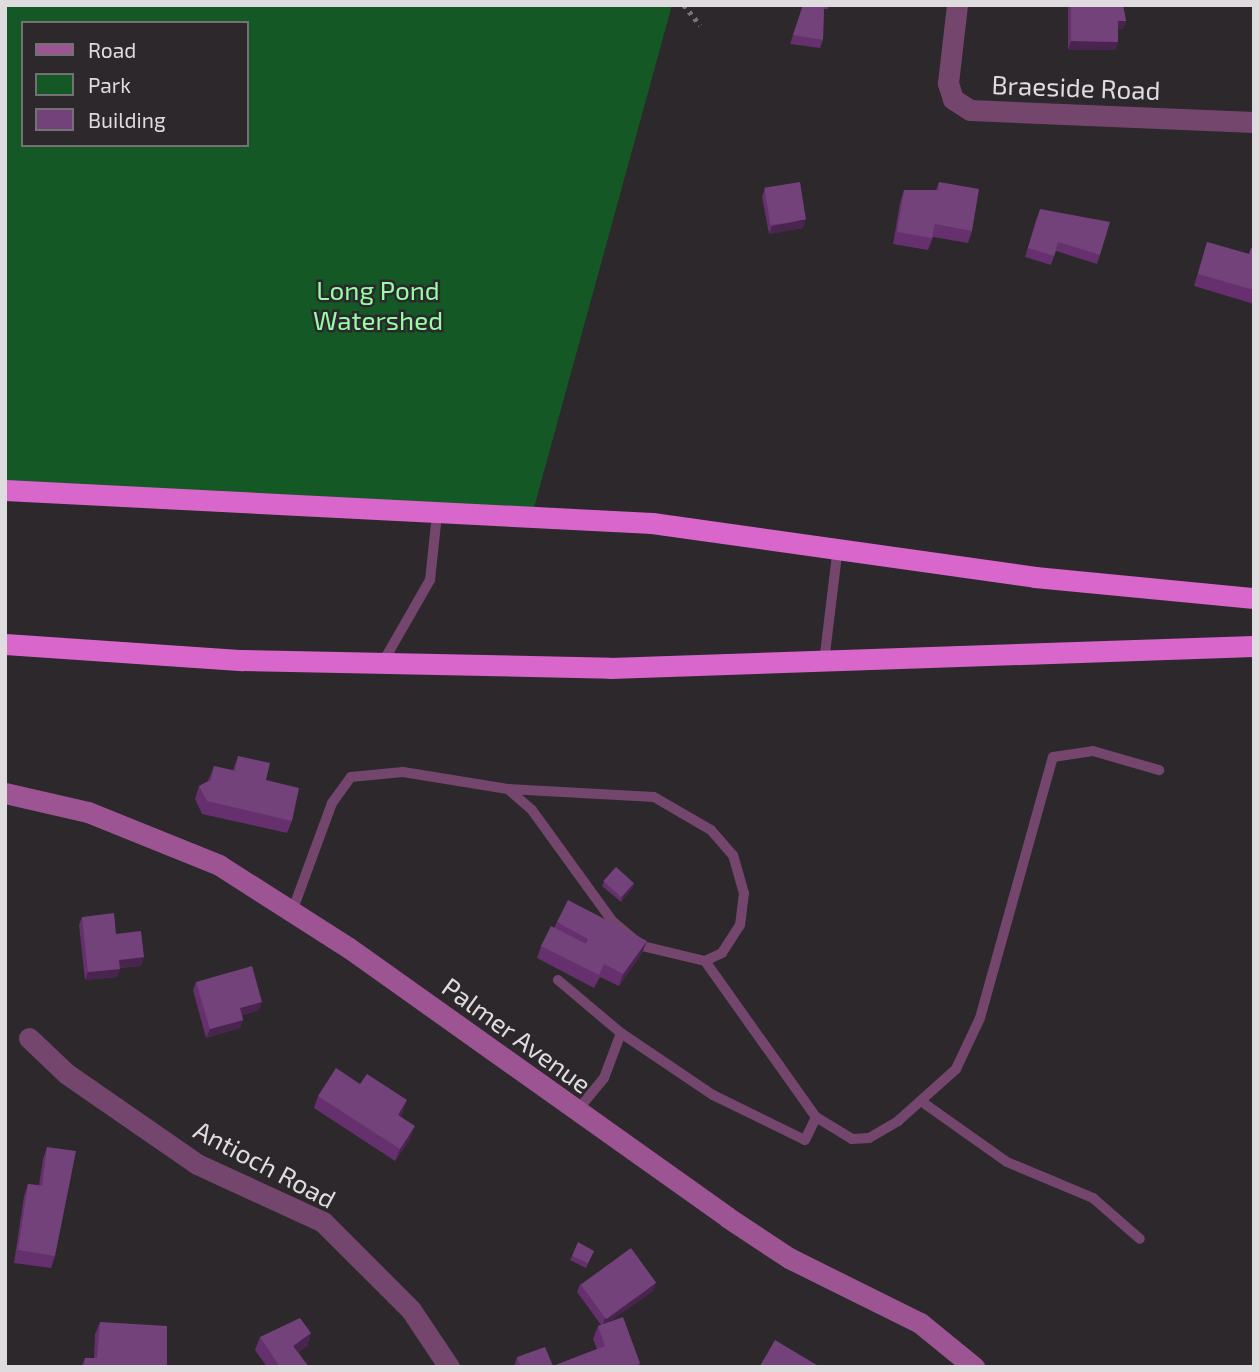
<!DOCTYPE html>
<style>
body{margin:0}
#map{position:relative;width:1259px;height:1372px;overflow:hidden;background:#2c282c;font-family:"Exo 2",sans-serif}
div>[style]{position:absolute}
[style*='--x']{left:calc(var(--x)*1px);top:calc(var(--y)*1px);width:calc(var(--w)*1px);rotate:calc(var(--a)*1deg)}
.green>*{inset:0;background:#135825}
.path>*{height:4.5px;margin-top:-2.25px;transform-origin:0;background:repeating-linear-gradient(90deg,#777377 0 3.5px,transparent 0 8.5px)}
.lane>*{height:10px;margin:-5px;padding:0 5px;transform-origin:5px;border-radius:5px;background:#74466d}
.street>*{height:21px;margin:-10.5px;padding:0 10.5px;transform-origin:10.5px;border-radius:10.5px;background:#74466d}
.secondary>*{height:21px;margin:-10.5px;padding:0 10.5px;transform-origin:10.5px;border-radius:10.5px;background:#9d5493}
.highway>*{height:21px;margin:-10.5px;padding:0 10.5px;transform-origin:10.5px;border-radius:10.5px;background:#d967cb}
.wall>*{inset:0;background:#662f6e}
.shaded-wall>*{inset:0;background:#49244f}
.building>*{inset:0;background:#73427b;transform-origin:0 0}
span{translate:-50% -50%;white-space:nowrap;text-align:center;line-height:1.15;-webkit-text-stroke:5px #2c282c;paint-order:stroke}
.street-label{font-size:26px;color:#dfdcdf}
.park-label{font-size:26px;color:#94fda5}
.frame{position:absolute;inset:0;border:7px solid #dfdcdf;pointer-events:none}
.legend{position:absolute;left:21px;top:21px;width:228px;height:126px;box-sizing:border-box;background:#2c282c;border:2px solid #747074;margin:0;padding:9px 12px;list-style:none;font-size:21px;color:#dfdcdf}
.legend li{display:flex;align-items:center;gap:14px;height:35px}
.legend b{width:35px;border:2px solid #747074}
</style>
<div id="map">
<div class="green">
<i style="clip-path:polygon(evenodd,5px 5px,672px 5px,532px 515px,5px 490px,5px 5px,23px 23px,247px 23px,247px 145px,23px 145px,23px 23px)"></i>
</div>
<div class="path">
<i style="--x:684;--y:5;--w:26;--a:51"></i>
</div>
<div class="lane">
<i style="--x:383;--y:662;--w:95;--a:-60.2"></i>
<i style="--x:430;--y:580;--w:66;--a:-83.9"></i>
<i style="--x:824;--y:662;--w:117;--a:-83.1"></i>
<i style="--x:293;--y:909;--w:113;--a:-69.8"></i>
<i style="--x:332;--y:803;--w:32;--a:-54"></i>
<i style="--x:351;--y:777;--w:52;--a:-5.5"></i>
<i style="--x:403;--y:772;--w:106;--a:9.2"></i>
<i style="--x:705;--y:961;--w:65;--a:-166.6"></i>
<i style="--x:642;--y:946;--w:38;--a:-140"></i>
<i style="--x:613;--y:922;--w:138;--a:-125.9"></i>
<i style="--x:532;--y:810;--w:32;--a:-139"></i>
<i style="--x:508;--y:789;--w:146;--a:3.1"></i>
<i style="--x:654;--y:797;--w:66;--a:30.1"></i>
<i style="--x:711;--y:830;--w:33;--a:49"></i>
<i style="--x:733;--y:855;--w:40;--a:74"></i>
<i style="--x:744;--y:893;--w:32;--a:97"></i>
<i style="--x:740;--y:925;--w:33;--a:123"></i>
<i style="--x:722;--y:953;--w:19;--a:155"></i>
<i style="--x:705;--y:961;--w:191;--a:54.6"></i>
<i style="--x:558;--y:980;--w:82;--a:40.1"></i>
<i style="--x:925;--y:1104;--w:100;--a:35.3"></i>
<i style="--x:1007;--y:1162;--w:93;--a:22.7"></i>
<i style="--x:1093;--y:1198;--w:62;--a:41.1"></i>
<i style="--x:576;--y:1112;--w:44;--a:-50.5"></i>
<i style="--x:604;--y:1078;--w:48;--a:-69.3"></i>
<i style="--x:621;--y:1033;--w:111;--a:34"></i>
<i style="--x:713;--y:1095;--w:102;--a:26.1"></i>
<i style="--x:805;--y:1140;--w:25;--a:-64"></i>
<i style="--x:816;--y:1117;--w:42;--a:31.4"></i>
<i style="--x:852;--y:1139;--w:17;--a:-3"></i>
<i style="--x:869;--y:1138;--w:34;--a:-30"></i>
<i style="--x:898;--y:1121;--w:78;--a:-41.9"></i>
<i style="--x:956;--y:1069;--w:56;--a:-64.8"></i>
<i style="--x:980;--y:1018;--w:271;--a:-74.4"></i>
<i style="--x:1053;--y:757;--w:40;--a:-8.5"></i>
<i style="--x:1093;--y:751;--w:69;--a:16.1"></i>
</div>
<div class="street">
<i style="--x:957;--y:5;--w:79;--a:96.6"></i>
<i style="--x:948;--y:83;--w:17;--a:73"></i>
<i style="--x:953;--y:99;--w:20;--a:33"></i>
<i style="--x:970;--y:110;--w:284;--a:2.4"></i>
<i style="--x:29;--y:1038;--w:52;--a:43.5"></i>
<i style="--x:67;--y:1074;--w:158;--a:34.7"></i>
<i style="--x:197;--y:1164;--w:139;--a:24.7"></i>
<i style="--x:323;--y:1222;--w:124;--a:45"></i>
<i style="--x:411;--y:1310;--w:69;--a:56.3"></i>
</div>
<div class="secondary">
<i style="--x:5;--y:793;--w:85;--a:12.9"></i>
<i style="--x:88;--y:812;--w:141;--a:22"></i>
<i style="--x:219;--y:865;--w:154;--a:32.6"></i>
<i style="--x:349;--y:948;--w:464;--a:35.4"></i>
<i style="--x:727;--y:1217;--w:74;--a:33.5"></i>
<i style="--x:789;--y:1258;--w:146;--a:26.4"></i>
<i style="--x:920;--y:1323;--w:70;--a:39.2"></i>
</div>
<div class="highway">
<i style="--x:5;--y:490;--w:648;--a:2.92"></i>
<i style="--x:652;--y:523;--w:387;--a:8"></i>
<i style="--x:1035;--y:577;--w:220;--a:5.5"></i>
<i style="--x:5;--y:644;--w:238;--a:3.9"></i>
<i style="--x:242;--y:660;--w:368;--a:1.2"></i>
<i style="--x:610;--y:668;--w:644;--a:-1.96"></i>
</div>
<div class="wall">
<i style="clip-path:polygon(803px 5px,829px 5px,828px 9px,824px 9px,823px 40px,820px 48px,790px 44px)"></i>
<i style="clip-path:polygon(1068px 5px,1123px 5px,1126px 21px,1123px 29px,1118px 29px,1118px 42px,1115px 50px,1068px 50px)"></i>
<i style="clip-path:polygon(939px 182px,972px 231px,968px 243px,933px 237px,928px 250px,893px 244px,900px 203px,904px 190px,936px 190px)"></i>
<i style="clip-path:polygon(765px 188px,803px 228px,769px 234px,762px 197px)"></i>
<i style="clip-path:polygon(1037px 217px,1100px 255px,1097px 264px,1056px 251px,1051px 265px,1025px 257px)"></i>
<i style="clip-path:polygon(1207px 242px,1249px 254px,1254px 249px,1254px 304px,1194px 286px)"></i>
<i style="clip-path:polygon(238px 756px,266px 780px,292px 821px,287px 833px,202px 814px,195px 799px,199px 786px,208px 781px,214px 766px,233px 770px)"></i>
<i style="clip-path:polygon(604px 882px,634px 883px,633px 887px,621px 902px,602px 886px)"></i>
<i style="clip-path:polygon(82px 917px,116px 934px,144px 957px,141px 966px,120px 968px,117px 977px,85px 980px,79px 925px)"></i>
<i style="clip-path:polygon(557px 922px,647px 941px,642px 953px,619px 986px,600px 977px,594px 988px,537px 958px,541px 946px,554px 928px)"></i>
<i style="clip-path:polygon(196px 982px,259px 1010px,242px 1015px,243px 1020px,240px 1028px,206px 1038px,193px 990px)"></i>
<i style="clip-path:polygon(318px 1096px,403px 1112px,400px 1117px,410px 1139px,395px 1161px,314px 1108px)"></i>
<i style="clip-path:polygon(47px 1147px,55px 1256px,51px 1268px,14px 1263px,24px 1196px,28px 1184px,39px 1185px,43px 1159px)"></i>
<i style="clip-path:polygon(594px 1251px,586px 1268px,570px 1260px,572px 1256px)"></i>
<i style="clip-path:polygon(580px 1284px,653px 1291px,607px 1323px,640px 1363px,639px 1367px,514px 1367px,517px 1357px,553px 1366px,597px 1349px,593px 1339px,598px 1326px,601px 1325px,577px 1292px)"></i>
<i style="clip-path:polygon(100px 1322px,167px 1367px,81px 1367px,85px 1358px,94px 1358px,95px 1334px)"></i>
<i style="clip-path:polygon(311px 1333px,307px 1346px,298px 1352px,308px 1367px,267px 1367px,255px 1350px,260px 1337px)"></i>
</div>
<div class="shaded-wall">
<i style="clip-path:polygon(1118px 21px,1126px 21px,1123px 29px,1115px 29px)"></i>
<i style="clip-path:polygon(1071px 41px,1118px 42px,1115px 50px,1068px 50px)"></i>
<i style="clip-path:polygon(806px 220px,803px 228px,769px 234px,772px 226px)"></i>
<i style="clip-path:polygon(634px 883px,633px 887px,621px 902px,622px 897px)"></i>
<i style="clip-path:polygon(647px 941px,642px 953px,619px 986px,623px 974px)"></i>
<i style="clip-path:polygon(144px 957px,141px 966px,116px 968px,119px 960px)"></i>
<i style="clip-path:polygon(120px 969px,117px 977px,85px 980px,88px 972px)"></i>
<i style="clip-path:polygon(262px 1002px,259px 1010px,237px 1016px,240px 1008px)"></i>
<i style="clip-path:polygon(243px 1020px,240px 1028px,206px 1038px,210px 1029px)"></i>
<i style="clip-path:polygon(407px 1100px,403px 1112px,393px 1127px,398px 1115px)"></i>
<i style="clip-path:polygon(415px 1126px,410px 1139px,395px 1161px,400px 1149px)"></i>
<i style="clip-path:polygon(656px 1283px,653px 1291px,602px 1327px,605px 1318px)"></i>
<i style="clip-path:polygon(311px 1333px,307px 1346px,289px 1358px,293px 1346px)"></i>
</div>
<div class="building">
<i style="clip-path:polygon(803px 5px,824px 5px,823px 40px,793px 35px)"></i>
<i style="clip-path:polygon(1071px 5px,1123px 5px,1126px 21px,1118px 21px,1118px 42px,1071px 41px)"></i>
<i style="left:800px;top:182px;width:38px;height:36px;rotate:81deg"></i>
<i style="clip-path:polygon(939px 182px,979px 189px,972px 231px,935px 224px,932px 238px,897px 232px,904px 190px,938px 190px)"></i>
<i style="clip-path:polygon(1040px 209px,1110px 222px,1100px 255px,1058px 242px,1054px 256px,1028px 248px)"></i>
<i style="clip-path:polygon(1207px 242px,1249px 254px,1251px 248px,1254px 249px,1254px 290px,1198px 274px)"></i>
<i style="clip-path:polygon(238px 756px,270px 763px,266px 780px,299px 788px,292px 821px,207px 801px,199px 786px,211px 780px,214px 766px,235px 771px)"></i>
<i style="left:616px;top:867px;width:24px;height:19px;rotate:42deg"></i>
<i style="clip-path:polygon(568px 900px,647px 941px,623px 974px,604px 964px,599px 975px,541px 946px,551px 926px,586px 944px,588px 939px,557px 922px)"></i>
<i style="clip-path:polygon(114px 913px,116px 934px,141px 931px,144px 957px,119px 960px,120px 969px,88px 972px,82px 917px)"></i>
<i style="clip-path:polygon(252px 966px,262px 1002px,240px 1008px,243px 1020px,210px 1029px,196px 982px)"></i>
<i style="clip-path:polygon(336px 1068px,360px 1084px,367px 1074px,407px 1100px,398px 1115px,415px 1126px,400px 1149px,318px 1096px)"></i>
<i style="clip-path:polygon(47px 1147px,76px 1151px,55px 1256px,18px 1250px,28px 1184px,42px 1186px)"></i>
<i style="clip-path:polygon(578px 1242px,594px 1251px,588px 1263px,572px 1256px)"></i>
<i style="left:631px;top:1248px;width:43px;height:62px;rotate:54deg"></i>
<i style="clip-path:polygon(623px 1317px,640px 1363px,632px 1367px,521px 1367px,517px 1357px,545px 1347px,553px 1366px,605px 1346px,598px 1326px)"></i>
<i style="clip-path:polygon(300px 1318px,311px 1333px,293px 1346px,309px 1367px,274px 1367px,278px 1364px,260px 1337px)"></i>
<i style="clip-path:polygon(100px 1322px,167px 1326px,167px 1367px,84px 1367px,85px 1358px,97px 1358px)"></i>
<i style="clip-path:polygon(775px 1340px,820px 1367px,762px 1367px,760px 1366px)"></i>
</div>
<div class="street-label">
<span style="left:1076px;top:87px;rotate:2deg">Braeside Road</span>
<span style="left:517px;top:1035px;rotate:36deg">Palmer Avenue</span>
<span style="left:265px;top:1164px;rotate:28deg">Antioch Road</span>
</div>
<div class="park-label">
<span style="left:378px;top:305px">Long Pond<br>Watershed</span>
</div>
<div class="frame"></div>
<ul class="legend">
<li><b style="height:9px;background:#9d5493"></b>Road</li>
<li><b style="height:19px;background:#135825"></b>Park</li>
<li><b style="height:19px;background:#73427b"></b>Building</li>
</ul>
</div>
